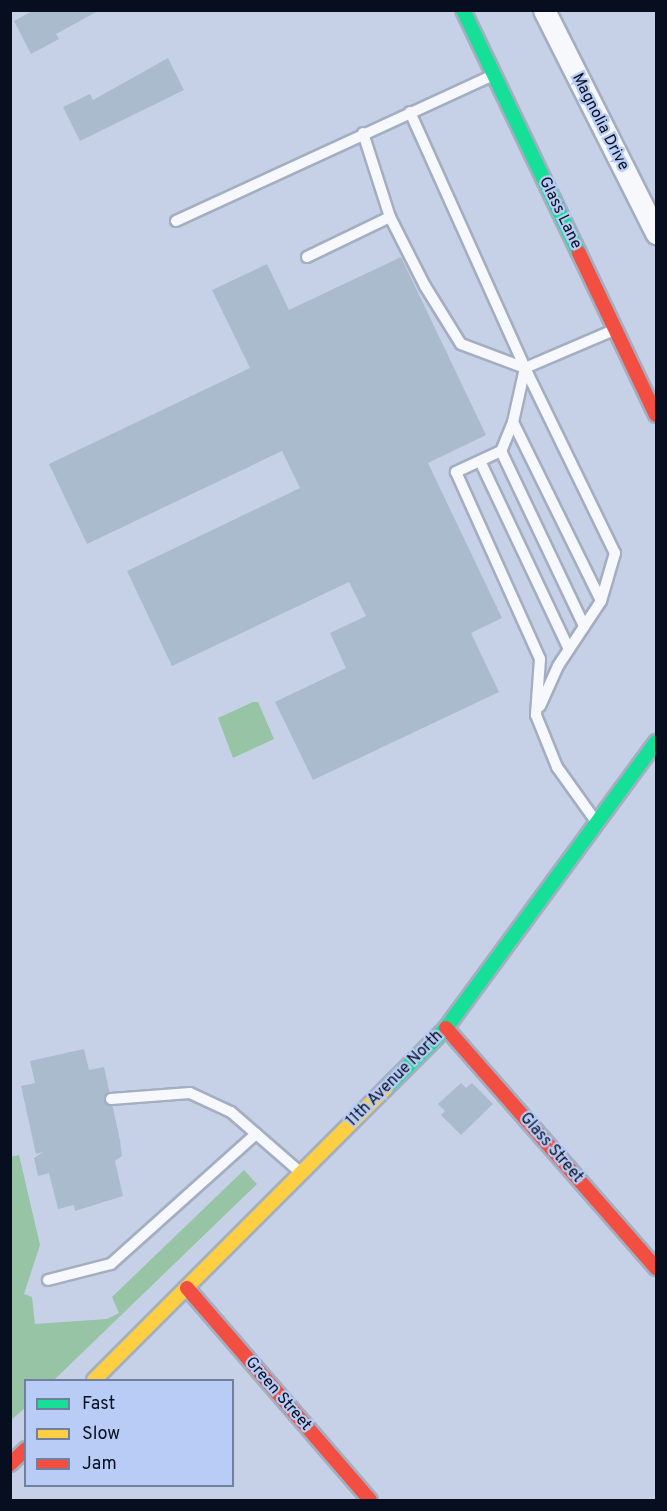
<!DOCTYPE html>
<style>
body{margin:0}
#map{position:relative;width:667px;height:1511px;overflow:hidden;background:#c6d1e7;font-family:Overpass,sans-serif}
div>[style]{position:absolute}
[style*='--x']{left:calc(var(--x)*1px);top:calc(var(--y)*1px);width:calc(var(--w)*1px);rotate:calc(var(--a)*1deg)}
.green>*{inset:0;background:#96c4a5}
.building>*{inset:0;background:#aabbce}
.roads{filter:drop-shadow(2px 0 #a4aec1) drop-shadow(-2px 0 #a4aec1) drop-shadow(0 2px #a4aec1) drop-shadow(0 -2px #a4aec1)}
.lane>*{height:10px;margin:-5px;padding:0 5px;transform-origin:5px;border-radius:5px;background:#f6f8fb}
.street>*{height:21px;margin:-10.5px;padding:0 10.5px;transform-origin:10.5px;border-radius:10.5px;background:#f6f8fb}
.fast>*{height:14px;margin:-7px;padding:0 7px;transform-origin:7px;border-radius:7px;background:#16e098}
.slow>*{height:14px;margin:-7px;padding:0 7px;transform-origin:7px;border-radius:7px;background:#ffcf43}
.jam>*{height:14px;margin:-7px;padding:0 7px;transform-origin:7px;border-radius:7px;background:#f24e42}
span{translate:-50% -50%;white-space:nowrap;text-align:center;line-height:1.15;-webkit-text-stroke:4.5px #b8ccf5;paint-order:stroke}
.street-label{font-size:16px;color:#070e1f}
.frame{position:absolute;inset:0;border:12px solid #070e1f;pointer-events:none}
.legend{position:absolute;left:24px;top:1379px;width:210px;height:108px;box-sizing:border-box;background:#b8ccf5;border:2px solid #71809f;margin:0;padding:8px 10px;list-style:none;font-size:18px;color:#070e1f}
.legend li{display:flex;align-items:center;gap:12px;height:30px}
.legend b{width:30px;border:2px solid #71809f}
</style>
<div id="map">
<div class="green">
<i style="clip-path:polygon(253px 702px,258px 702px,274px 739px,233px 758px,218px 718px)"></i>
<i style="clip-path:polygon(19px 1155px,40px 1245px,24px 1294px,32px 1297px,35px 1324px,107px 1319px,119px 1313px,112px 1297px,244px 1170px,257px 1184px,54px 1380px,26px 1380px,25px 1408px,11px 1420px,10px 1157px)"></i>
</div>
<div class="building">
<i style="clip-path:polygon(34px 10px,100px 10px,56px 34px,59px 39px,31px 54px,14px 21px)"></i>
<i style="clip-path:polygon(168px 58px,184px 90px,80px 141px,63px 107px,90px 94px,93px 100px)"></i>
<i style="clip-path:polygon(401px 257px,486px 435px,428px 463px,502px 618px,471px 633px,499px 692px,313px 780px,275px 702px,346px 668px,330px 633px,366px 616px,349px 582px,172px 666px,127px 571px,300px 488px,282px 451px,87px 544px,49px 464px,250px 368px,212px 290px,267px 264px,289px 310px)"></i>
<i style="clip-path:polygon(84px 1049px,89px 1070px,104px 1067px,120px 1140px,122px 1156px,115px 1161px,123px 1196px,75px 1211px,74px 1205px,58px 1209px,49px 1173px,38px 1176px,34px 1158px,43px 1152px,36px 1154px,21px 1086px,35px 1083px,30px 1061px)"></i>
<i style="clip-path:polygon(461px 1083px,466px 1088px,472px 1083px,493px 1104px,461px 1135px,441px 1115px,445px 1111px,438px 1104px)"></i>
</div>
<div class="roads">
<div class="lane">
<i style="--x:410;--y:112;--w:281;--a:65.8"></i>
<i style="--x:525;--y:368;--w:206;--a:64.1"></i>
<i style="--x:615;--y:553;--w:50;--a:106.3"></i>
<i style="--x:363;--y:133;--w:88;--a:72.2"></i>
<i style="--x:390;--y:217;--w:77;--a:63.1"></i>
<i style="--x:425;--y:286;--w:68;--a:58.2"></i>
<i style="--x:461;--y:344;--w:68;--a:20.6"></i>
<i style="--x:525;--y:368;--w:97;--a:-23.1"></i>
<i style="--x:176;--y:221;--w:347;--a:-24.7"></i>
<i style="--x:307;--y:257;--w:92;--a:-25.7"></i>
<i style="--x:525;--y:368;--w:55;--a:102.5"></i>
<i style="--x:513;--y:422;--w:31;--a:112"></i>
<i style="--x:501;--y:451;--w:50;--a:155"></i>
<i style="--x:456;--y:472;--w:205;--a:65.8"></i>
<i style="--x:540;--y:659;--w:56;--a:94.1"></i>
<i style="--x:536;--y:715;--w:56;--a:68"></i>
<i style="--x:557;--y:767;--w:65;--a:54.4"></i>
<i style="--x:513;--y:422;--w:199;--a:63.8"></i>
<i style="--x:601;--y:601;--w:78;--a:123.5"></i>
<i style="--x:558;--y:666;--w:44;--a:114.2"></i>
<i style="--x:501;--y:451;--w:194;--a:64.6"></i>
<i style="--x:480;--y:461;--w:208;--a:64.7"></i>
<i style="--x:111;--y:1099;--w:79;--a:-4.3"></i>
<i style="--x:190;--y:1093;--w:45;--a:24.9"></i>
<i style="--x:231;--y:1112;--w:91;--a:41"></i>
<i style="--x:48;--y:1280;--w:65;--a:-14.3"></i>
<i style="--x:111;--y:1264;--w:195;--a:-41.9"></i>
</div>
<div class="street">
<i style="--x:544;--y:10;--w:250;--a:63.3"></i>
</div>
<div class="fast">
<i style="--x:463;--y:10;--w:269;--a:64.5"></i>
<i style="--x:386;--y:1088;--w:85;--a:-45"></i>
<i style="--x:446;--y:1028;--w:355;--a:-53.7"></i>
</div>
<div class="slow">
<i style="--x:94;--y:1380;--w:413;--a:-45"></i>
</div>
<div class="jam">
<i style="--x:579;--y:253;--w:179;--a:64.6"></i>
<i style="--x:446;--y:1028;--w:319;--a:48.8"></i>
<i style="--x:187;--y:1288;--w:280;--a:49.2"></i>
<i style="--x:10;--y:1464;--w:22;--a:-43"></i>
</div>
</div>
<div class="street-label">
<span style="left:600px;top:122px;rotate:63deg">Magnolia Drive</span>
<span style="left:560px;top:213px;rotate:64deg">Glass Lane</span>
<span style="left:395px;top:1079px;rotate:-45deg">11th Avenue North</span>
<span style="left:551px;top:1148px;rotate:49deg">Glass Street</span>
<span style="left:278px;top:1394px;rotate:49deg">Green Street</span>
</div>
<div class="frame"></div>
<ul class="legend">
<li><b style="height:8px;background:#16e098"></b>Fast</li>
<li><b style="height:8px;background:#ffcf43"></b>Slow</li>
<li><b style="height:8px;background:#f24e42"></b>Jam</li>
</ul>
</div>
